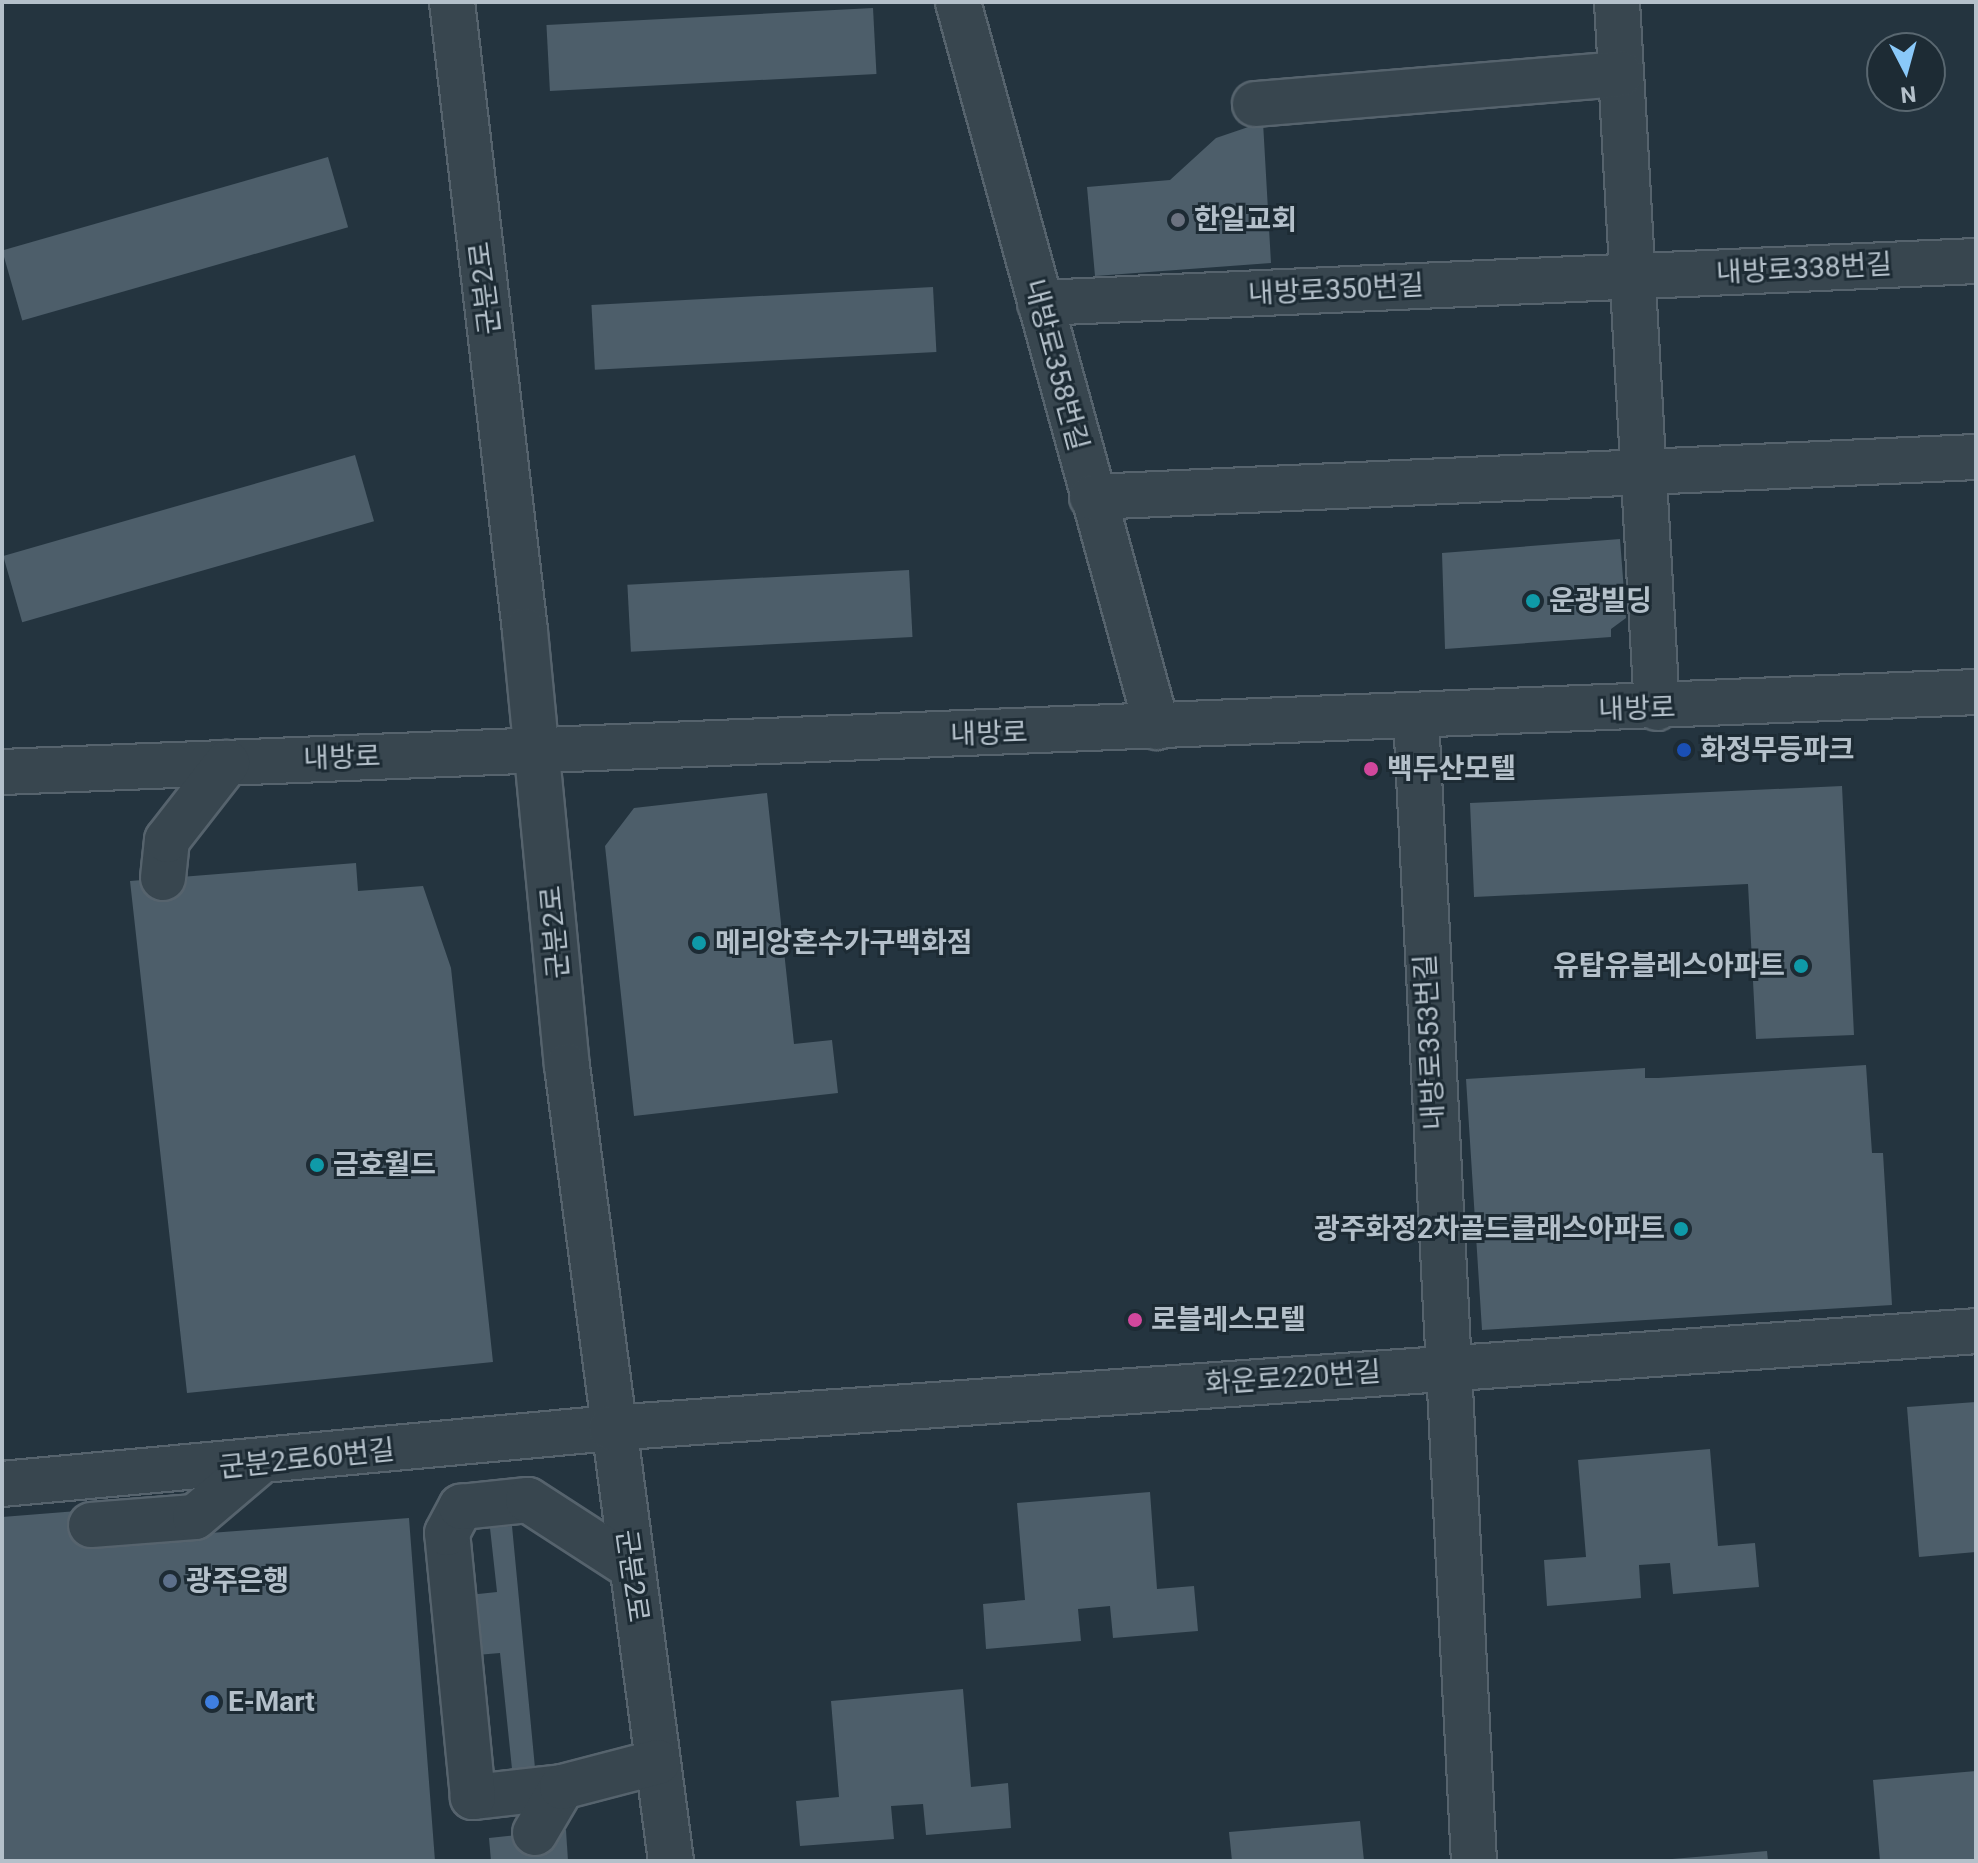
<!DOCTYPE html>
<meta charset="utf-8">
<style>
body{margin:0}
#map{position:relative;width:1978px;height:1863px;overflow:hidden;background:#24343f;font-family:Roboto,"Noto Sans KR",sans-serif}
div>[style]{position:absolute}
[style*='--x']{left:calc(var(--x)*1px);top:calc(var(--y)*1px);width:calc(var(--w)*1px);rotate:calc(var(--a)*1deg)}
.building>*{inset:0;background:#4d5e6a;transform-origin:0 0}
.roads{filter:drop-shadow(2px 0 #56636d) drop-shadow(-2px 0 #56636d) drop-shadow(0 2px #56636d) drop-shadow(0 -2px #56636d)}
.minor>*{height:44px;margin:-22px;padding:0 22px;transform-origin:22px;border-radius:22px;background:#38464f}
.dots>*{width:22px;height:22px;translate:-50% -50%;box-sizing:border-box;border:4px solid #1d2b34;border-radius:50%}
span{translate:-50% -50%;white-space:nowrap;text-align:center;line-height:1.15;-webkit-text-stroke:6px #1d2b34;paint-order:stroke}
.poi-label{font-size:28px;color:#b4c0ca;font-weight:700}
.left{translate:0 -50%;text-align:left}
.right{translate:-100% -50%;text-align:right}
.street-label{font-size:28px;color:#b4c0ca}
.frame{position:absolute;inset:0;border:4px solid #b4c0ca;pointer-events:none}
.north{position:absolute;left:1866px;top:32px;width:80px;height:80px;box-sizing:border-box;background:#1d2b34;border:2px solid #596770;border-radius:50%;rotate:174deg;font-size:22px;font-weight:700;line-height:32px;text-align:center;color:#b4c0ca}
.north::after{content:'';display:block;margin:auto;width:28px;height:36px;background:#8ac9f9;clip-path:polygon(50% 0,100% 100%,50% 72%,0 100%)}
</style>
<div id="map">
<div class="building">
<i style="left:873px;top:8px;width:66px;height:327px;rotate:87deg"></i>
<i style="clip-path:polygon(1263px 122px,1271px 263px,1095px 276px,1087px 187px,1170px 180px,1216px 138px)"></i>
<i style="left:328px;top:157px;width:73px;height:339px;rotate:74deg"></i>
<i style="left:933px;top:287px;width:65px;height:342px;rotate:87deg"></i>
<i style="left:355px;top:455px;width:69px;height:366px;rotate:74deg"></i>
<i style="clip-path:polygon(1620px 539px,1626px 618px,1611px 629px,1611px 637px,1445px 649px,1442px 553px)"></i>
<i style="left:909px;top:570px;width:67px;height:282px;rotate:87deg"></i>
<i style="clip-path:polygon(1842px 786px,1854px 1035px,1756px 1039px,1748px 884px,1474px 897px,1470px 803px)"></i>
<i style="clip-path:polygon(767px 793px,794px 1044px,832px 1040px,838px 1093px,634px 1116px,605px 846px,634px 808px)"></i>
<i style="clip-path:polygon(356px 863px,358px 891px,423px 886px,451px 968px,493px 1362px,187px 1393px,130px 881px)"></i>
<i style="clip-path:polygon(1866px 1065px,1872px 1153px,1883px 1153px,1892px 1305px,1482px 1330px,1466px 1079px,1645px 1068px,1645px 1078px,1658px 1078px)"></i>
<i style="clip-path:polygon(1976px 1402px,1976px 1552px,1919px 1557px,1907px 1407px)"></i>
<i style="clip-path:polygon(1710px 1449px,1718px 1546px,1755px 1543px,1759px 1587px,1673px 1594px,1670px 1563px,1639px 1565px,1641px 1598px,1547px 1606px,1544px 1560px,1586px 1557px,1578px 1460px)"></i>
<i style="clip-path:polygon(1150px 1492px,1157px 1589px,1194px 1586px,1198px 1631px,1113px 1638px,1110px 1606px,1078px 1609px,1081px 1641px,986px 1649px,983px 1604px,1025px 1600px,1017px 1503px)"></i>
<i style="clip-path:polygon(90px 1510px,92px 1542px,409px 1518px,435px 1861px,2px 1861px,2px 1517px)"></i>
<i style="clip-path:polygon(512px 1526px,535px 1768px,512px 1769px,500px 1653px,465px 1656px,459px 1596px,497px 1592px,490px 1528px)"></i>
<i style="clip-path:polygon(963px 1689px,971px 1787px,1008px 1783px,1011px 1828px,926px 1835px,923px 1804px,891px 1806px,894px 1839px,800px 1846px,796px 1801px,839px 1797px,831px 1701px)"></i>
<i style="clip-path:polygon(1976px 1771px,1976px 1861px,1880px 1861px,1873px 1780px)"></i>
<i style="clip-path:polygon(1360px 1821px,1364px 1861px,1232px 1861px,1229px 1832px)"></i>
<i style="clip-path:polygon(566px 1830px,568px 1861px,491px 1861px,489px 1838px)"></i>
<i style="clip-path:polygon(1767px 1851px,1768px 1861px,1672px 1861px,1672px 1859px)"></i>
</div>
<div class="roads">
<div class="minor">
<i style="--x:452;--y:2;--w:633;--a:83.38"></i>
<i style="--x:525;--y:631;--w:437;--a:84.5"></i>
<i style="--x:567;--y:1066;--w:802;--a:82.55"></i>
<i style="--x:958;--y:2;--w:752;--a:74.65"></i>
<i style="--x:1617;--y:2;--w:707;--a:86.76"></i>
<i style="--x:1255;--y:104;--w:367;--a:-4.7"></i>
<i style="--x:1040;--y:303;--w:937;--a:-2.57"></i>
<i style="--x:1092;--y:497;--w:885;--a:-2.59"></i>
<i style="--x:1416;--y:717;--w:1145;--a:87.1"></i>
<i style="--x:2;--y:772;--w:1976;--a:-2.32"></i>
<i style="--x:163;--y:878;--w:38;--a:-84"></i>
<i style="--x:167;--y:840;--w:98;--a:-52.1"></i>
<i style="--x:2;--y:1484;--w:612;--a:-5.25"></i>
<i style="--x:611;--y:1428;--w:1368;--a:-4.06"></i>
<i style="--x:91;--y:1525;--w:104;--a:-4.4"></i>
<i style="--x:195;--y:1517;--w:80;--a:-40.4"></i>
<i style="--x:562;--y:1787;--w:90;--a:173.6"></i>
<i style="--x:473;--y:1797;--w:265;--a:-95.6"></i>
<i style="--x:447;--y:1533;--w:30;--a:-62"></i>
<i style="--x:461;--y:1507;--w:67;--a:-6"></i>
<i style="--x:528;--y:1500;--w:121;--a:32.9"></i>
<i style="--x:535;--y:1833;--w:53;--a:-59.6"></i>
<i style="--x:562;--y:1787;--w:99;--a:-14.6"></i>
</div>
</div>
<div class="dots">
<i style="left:1178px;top:220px;background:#6b7280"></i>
<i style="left:1533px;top:601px;background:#0f9aa8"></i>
<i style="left:1684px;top:750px;background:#1a4fb4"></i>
<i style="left:1371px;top:769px;background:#d1479c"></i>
<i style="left:699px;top:943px;background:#0f9aa8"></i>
<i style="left:1801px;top:966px;background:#0f9aa8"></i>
<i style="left:317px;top:1165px;background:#0f9aa8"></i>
<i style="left:1681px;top:1229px;background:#0f9aa8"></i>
<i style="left:1135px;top:1320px;background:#d1479c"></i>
<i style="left:170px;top:1581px;background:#5c6f8a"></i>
<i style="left:212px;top:1702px;background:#3f7fe0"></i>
</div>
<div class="poi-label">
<span class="left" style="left:1194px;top:220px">한일교회</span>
<span class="left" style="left:1549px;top:601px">운광빌딩</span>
<span class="left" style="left:1700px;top:750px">화정무등파크</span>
<span class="left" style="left:1387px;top:769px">백두산모텔</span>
<span class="left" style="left:715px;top:943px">메리앙혼수가구백화점</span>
<span class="right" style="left:1785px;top:966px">유탑유블레스아파트</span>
<span class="left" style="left:333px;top:1165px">금호월드</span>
<span class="right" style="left:1665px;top:1229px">광주화정2차골드클래스아파트</span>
<span class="left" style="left:1151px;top:1320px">로블레스모텔</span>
<span class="left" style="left:186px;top:1581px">광주은행</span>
<span class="left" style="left:228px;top:1702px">E-Mart</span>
</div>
<div class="street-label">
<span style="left:1804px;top:269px;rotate:-3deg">내방로338번길</span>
<span style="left:485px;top:288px;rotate:-97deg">군분2로</span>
<span style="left:1336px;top:290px;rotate:-3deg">내방로350번길</span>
<span style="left:1056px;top:365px;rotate:75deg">내방로358번길</span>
<span style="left:1637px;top:709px;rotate:-2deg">내방로</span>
<span style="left:989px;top:734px;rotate:-2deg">내방로</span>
<span style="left:342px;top:758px;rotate:-2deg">내방로</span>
<span style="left:555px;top:932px;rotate:-95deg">군분2로</span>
<span style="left:1430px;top:1042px;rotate:-93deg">내방로353번길</span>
<span style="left:1293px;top:1378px;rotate:-4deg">화운로220번길</span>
<span style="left:307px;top:1459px;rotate:-6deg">군분2로60번길</span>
<span style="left:632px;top:1576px;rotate:82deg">군분2로</span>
</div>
<div class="frame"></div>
<div class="north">N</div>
</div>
